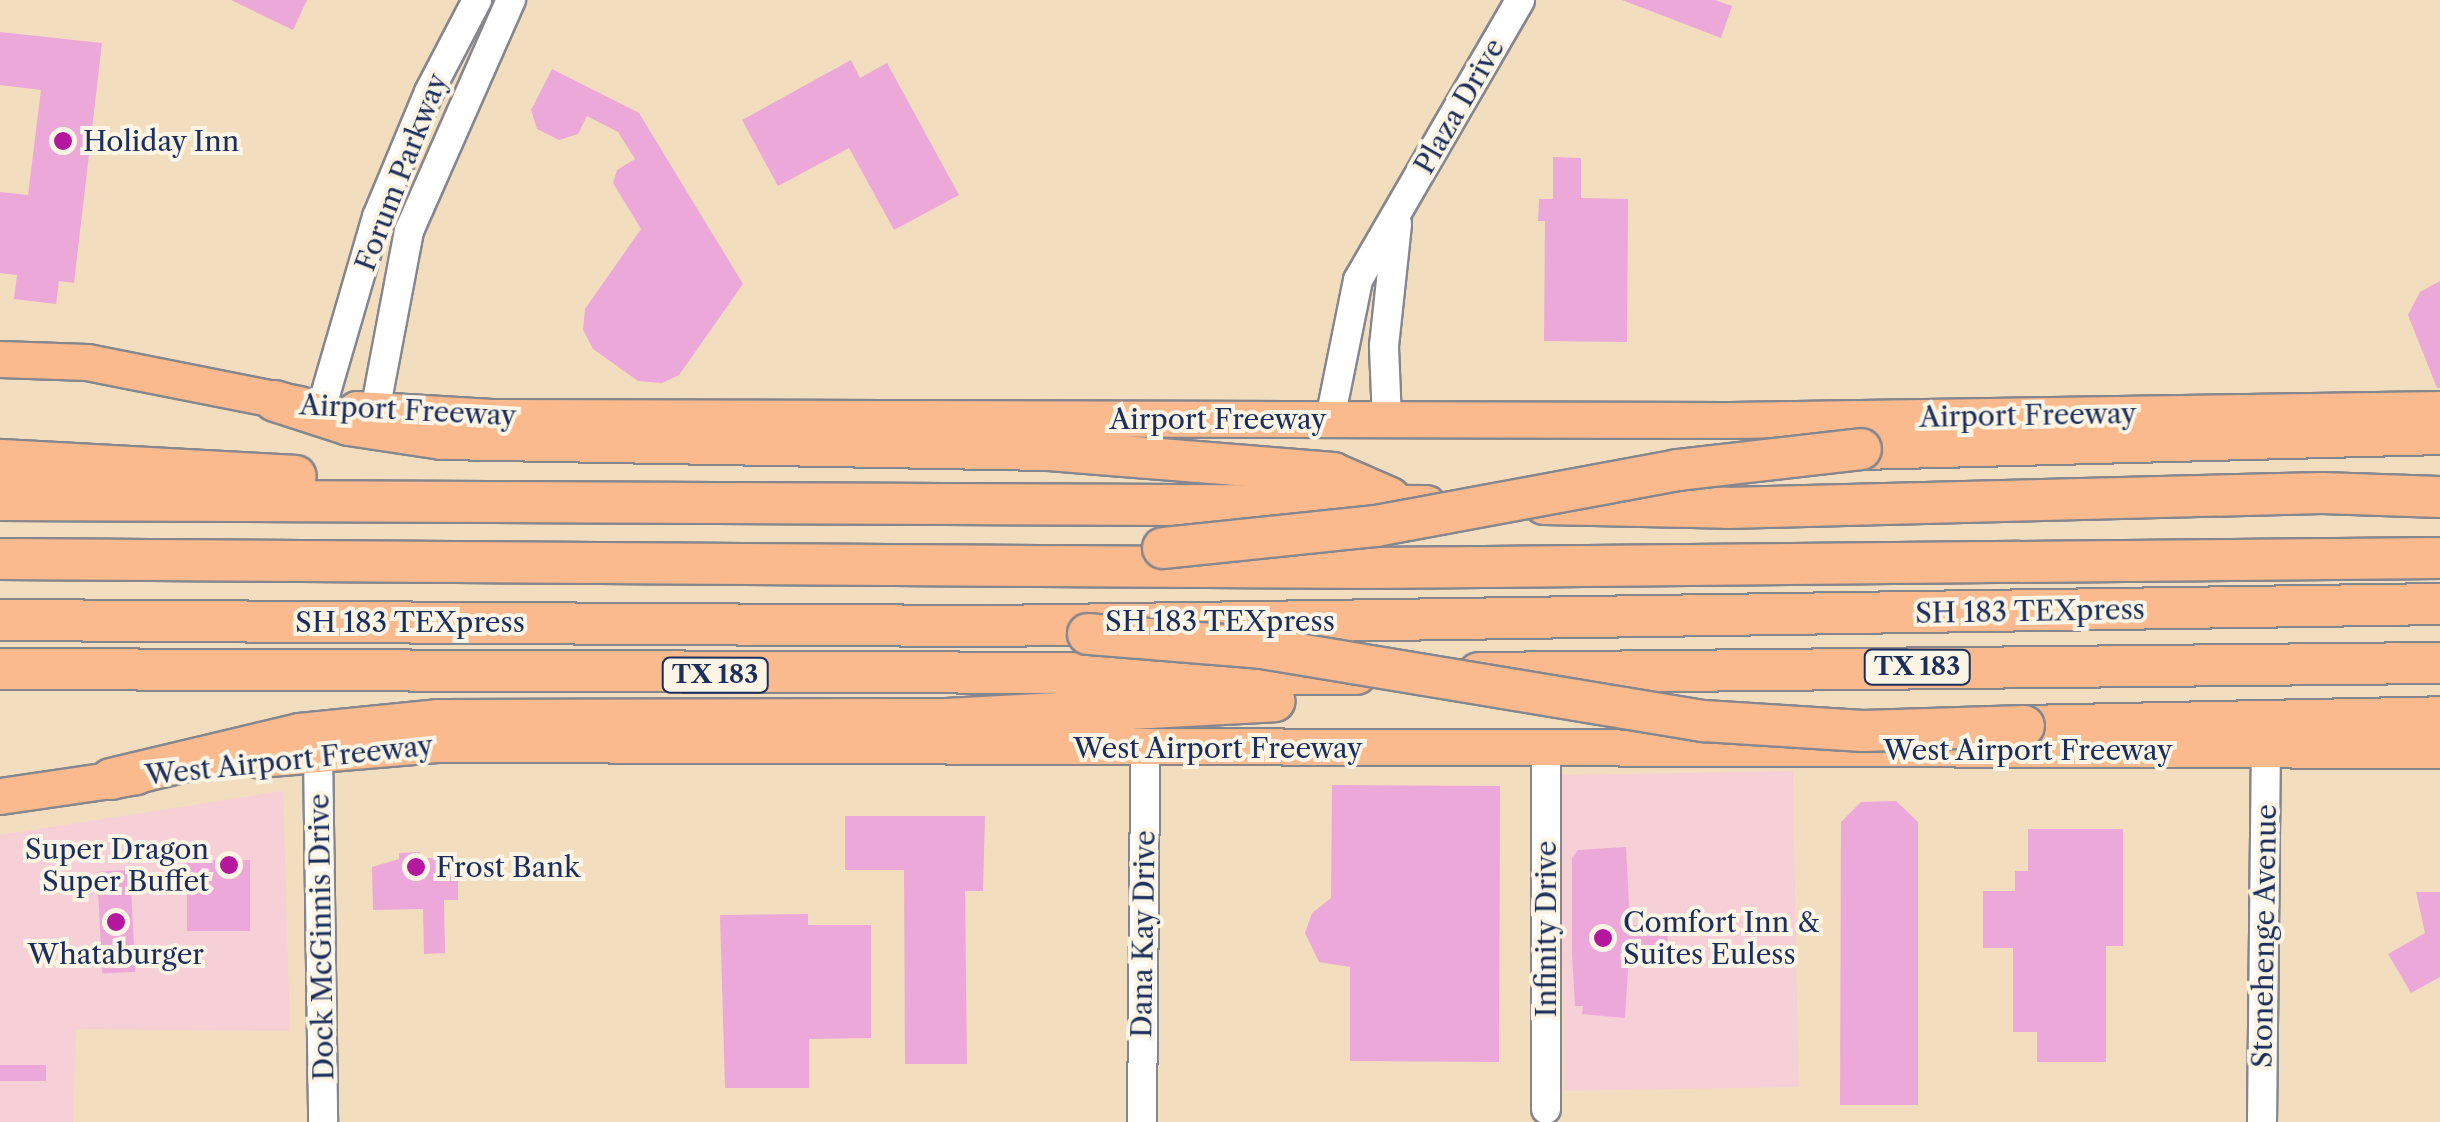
<!DOCTYPE html>
<style>
body{margin:0}
#map{position:relative;width:2440px;height:1122px;overflow:hidden;background:#f2debf;font-family:"Libre Caslon Text",serif}
div>[style]{position:absolute}
[style*='--x']{left:calc(var(--x)*1px);top:calc(var(--y)*1px);width:calc(var(--w)*1px);rotate:calc(var(--a)*1deg)}
.built>*{inset:0;background:#f6cfd7;transform-origin:0 0}
.building>*{inset:0;background:#eca8d8;transform-origin:0 0}
.roads{filter:drop-shadow(2px 0 #86868e) drop-shadow(-2px 0 #86868e) drop-shadow(0 2px #86868e) drop-shadow(0 -2px #86868e)}
.minor>*{height:28px;margin:-14px;padding:0 14px;transform-origin:14px;border-radius:14px;background:#fff}
.major>*{height:35px;margin:-17.5px;padding:0 17.5px;transform-origin:17.5px;border-radius:17.5px;background:#fbba8d}
.highway>*{height:40px;margin:-20px;padding:0 20px;transform-origin:20px;border-radius:20px;background:#fbba8d}
.bridges{filter:drop-shadow(2px 0 #86868e) drop-shadow(-2px 0 #86868e) drop-shadow(0 2px #86868e) drop-shadow(0 -2px #86868e)}
.highway-bridge>*{height:40px;margin:-20px;padding:0 20px;transform-origin:20px;border-radius:20px;background:#fbba8d}
.dots>*{width:28px;height:28px;translate:-50% -50%;box-sizing:border-box;border:5px solid #fcf5e5;border-radius:50%}
span{translate:-50% -50%;white-space:nowrap;text-align:center;line-height:1.15;-webkit-text-stroke:8px #fcf5e5;paint-order:stroke}
.shield-label span{padding:2px 8px;background:#fcf5e5;border:2px solid;border-radius:8px;-webkit-text-stroke-width:0}
.shield-label{font-size:25px;color:#1b2f5e;font-weight:700}
.street-label{font-size:28px;color:#1b2f5e}
.poi-label{font-size:28px;color:#1b2f5e}
.left{translate:0 -50%;text-align:left}
.right{translate:-100% -50%;text-align:right}
</style>
<div id="map">
<div class="built">
<i style="left:1793px;top:771px;width:316px;height:234px;rotate:89deg"></i>
<i style="clip-path:polygon(283px 791px,290px 1031px,76px 1029px,73px 1122px,0 1122px,0 835px)"></i>
</div>
<div class="building">
<i style="clip-path:polygon(231px 0,307px 0,293px 30px)"></i>
<i style="clip-path:polygon(1622px 0,1715px 0,1732px 6px,1721px 38px)"></i>
<i style="clip-path:polygon(0 32px,102px 43px,74px 283px,59px 281px,56px 304px,14px 299px,17px 275px,0 273px,0 192px,28px 195px,41px 90px,0 85px)"></i>
<i style="clip-path:polygon(851px 60px,860px 78px,887px 63px,959px 195px,894px 230px,849px 148px,778px 186px,742px 120px)"></i>
<i style="clip-path:polygon(552px 69px,639px 113px,743px 284px,679px 375px,662px 383px,638px 381px,593px 349px,583px 330px,585px 309px,641px 229px,613px 183px,617px 170px,635px 159px,618px 132px,587px 116px,578px 134px,559px 140px,537px 129px,531px 110px)"></i>
<i style="clip-path:polygon(1553px 157px,1581px 158px,1581px 198px,1628px 199px,1627px 342px,1544px 341px,1545px 221px,1538px 221px,1539px 199px,1553px 199px)"></i>
<i style="clip-path:polygon(2440px 281px,2440px 388px,2437px 388px,2408px 315px,2420px 292px)"></i>
<i style="clip-path:polygon(1332px 785px,1500px 786px,1499px 1062px,1350px 1061px,1350px 967px,1319px 962px,1305px 933px,1312px 913px,1331px 898px)"></i>
<i style="clip-path:polygon(1896px 801px,1918px 822px,1918px 1105px,1840px 1105px,1841px 822px,1861px 802px)"></i>
<i style="clip-path:polygon(845px 816px,985px 816px,983px 891px,965px 891px,967px 1064px,905px 1064px,904px 870px,845px 870px)"></i>
<i style="clip-path:polygon(2028px 829px,2123px 829px,2123px 946px,2106px 946px,2106px 1062px,2037px 1062px,2037px 1032px,2013px 1032px,2013px 948px,1983px 948px,1983px 891px,2015px 891px,2015px 871px,2028px 871px)"></i>
<i style="clip-path:polygon(1626px 847px,1630px 925px,1668px 926px,1667px 948px,1629px 951px,1625px 1018px,1582px 1014px,1583px 1006px,1575px 1006px,1572px 954px,1572px 858px,1578px 850px)"></i>
<i style="clip-path:polygon(420px 852px,420px 858px,458px 858px,458px 900px,444px 900px,445px 953px,424px 954px,423px 909px,373px 910px,372px 867px,399px 859px,399px 853px)"></i>
<i style="left:187px;top:860px;width:63px;height:71px"></i>
<i style="left:130px;top:870px;width:102px;height:33px;rotate:87deg"></i>
<i style="clip-path:polygon(2416px 892px,2440px 892px,2440px 977px,2411px 993px,2388px 954px,2425px 933px)"></i>
<i style="clip-path:polygon(808px 914px,808px 925px,871px 925px,871px 1038px,809px 1039px,809px 1088px,725px 1088px,720px 915px)"></i>
<i style="left:0;top:1065px;width:46px;height:16px"></i>
</div>
<div class="roads">
<div class="minor">
<i style="--x:322;--y:406;--w:197;--a:-73.8"></i>
<i style="--x:377;--y:217;--w:135;--a:-67.4"></i>
<i style="--x:429;--y:92;--w:104;--a:-62.4"></i>
<i style="--x:375;--y:411;--w:183;--a:-79.3"></i>
<i style="--x:409;--y:231;--w:253;--a:-66.2"></i>
<i style="--x:1330;--y:419;--w:142;--a:-78.6"></i>
<i style="--x:1358;--y:280;--w:323;--a:-59.9"></i>
<i style="--x:1387;--y:419;--w:73;--a:-92.4"></i>
<i style="--x:1384;--y:346;--w:123;--a:-83.9"></i>
<i style="--x:318;--y:752;--w:370;--a:89.2"></i>
<i style="--x:1546;--y:1109;--w:360;--a:-90"></i>
<i style="--x:1142;--y:1122;--w:375;--a:-89.5"></i>
<i style="--x:2262;--y:1122;--w:372;--a:-89.4"></i>
</div>
<div class="major">
<i style="--x:0;--y:359;--w:87;--a:2"></i>
<i style="--x:87;--y:362;--w:217;--a:11.2"></i>
<i style="--x:356;--y:409;--w:136;--a:3.4"></i>
<i style="--x:492;--y:417;--w:1238;--a:0.14"></i>
<i style="--x:1730;--y:420;--w:710;--a:-0.89"></i>
<i style="--x:258;--y:759;--w:180;--a:-4.8"></i>
<i style="--x:437;--y:744;--w:2003;--a:0.17"></i>
<i style="--x:0;--y:796;--w:138;--a:-8.3"></i>
</div>
<div class="highway">
<i style="--x:275;--y:401;--w:78;--a:18"></i>
<i style="--x:349;--y:425;--w:94;--a:8.6"></i>
<i style="--x:442;--y:439;--w:607;--a:1.04"></i>
<i style="--x:1049;--y:450;--w:285;--a:4.6"></i>
<i style="--x:1333;--y:473;--w:62;--a:23.7"></i>
<i style="--x:1861;--y:449;--w:579;--a:-1.48"></i>
<i style="--x:0;--y:460;--w:296;--a:3.1"></i>
<i style="--x:0;--y:500;--w:1426;--a:0.24"></i>
<i style="--x:1544;--y:504;--w:184;--a:1.2"></i>
<i style="--x:1728;--y:508;--w:594;--a:-1.45"></i>
<i style="--x:2322;--y:493;--w:118;--a:1.9"></i>
<i style="--x:0;--y:559;--w:1371;--a:0.38"></i>
<i style="--x:1371;--y:568;--w:1069;--a:-0.54"></i>
<i style="--x:0;--y:620;--w:992;--a:0.35"></i>
<i style="--x:992;--y:626;--w:1448;--a:-0.87"></i>
<i style="--x:0;--y:669;--w:1356;--a:0.21"></i>
<i style="--x:1479;--y:673;--w:961;--a:-0.6"></i>
<i style="--x:2024;--y:726;--w:416;--a:-1.2"></i>
<i style="--x:111;--y:779;--w:194;--a:-13.4"></i>
<i style="--x:300;--y:734;--w:138;--a:-5.8"></i>
<i style="--x:437;--y:720;--w:509;--a:-0.11"></i>
<i style="--x:946;--y:719;--w:329;--a:-3.1"></i>
</div>
</div>
<div class="bridges">
<div class="highway-bridge">
<i style="--x:1163;--y:548;--w:214;--a:-5.9"></i>
<i style="--x:1376;--y:526;--w:306;--a:-10.5"></i>
<i style="--x:1677;--y:470;--w:185;--a:-6.5"></i>
<i style="--x:1088;--y:634;--w:175;--a:4.6"></i>
<i style="--x:1262;--y:648;--w:448;--a:9.4"></i>
<i style="--x:1704;--y:721;--w:159;--a:3.6"></i>
<i style="--x:1863;--y:731;--w:161;--a:-1.8"></i>
</div>
</div>
<div class="dots">
<i style="left:63px;top:141px;background:#b5179e"></i>
<i style="left:229px;top:865px;background:#b5179e"></i>
<i style="left:416px;top:867px;background:#b5179e"></i>
<i style="left:116px;top:922px;background:#b5179e"></i>
<i style="left:1603px;top:938px;background:#b5179e"></i>
</div>
<div class="shield-label">
<span style="left:1917px;top:667px">TX 183</span>
<span style="left:715px;top:675px">TX 183</span>
</div>
<div class="street-label">
<span style="left:1459px;top:106px;rotate:-60deg">Plaza Drive</span>
<span style="left:401px;top:172px;rotate:-69deg">Forum Parkway</span>
<span style="left:408px;top:410px;rotate:3deg">Airport Freeway</span>
<span style="left:2028px;top:415px;rotate:-1deg">Airport Freeway</span>
<span style="left:1218px;top:419px">Airport Freeway</span>
<span style="left:2030px;top:611px;rotate:-1deg">SH 183 TEXpress</span>
<span style="left:1220px;top:621px">SH 183 TEXpress</span>
<span style="left:410px;top:622px">SH 183 TEXpress</span>
<span style="left:1218px;top:748px">West Airport Freeway</span>
<span style="left:2028px;top:750px">West Airport Freeway</span>
<span style="left:289px;top:760px;rotate:-6deg">West Airport Freeway</span>
<span style="left:1546px;top:929px;rotate:-90deg">Infinity Drive</span>
<span style="left:1143px;top:934px;rotate:-89deg">Dana Kay Drive</span>
<span style="left:2264px;top:936px;rotate:-89deg">Stonehenge Avenue</span>
<span style="left:321px;top:937px;rotate:-91deg">Dock McGinnis Drive</span>
</div>
<div class="poi-label">
<span class="left" style="left:83px;top:141px">Holiday Inn</span>
<span class="right" style="left:209px;top:865px">Super Dragon<br>Super Buffet</span>
<span class="left" style="left:436px;top:867px">Frost Bank</span>
<span class="left" style="left:1623px;top:938px">Comfort Inn &amp;<br>Suites Euless</span>
<span style="left:116px;top:954px">Whataburger</span>
</div>
</div>
